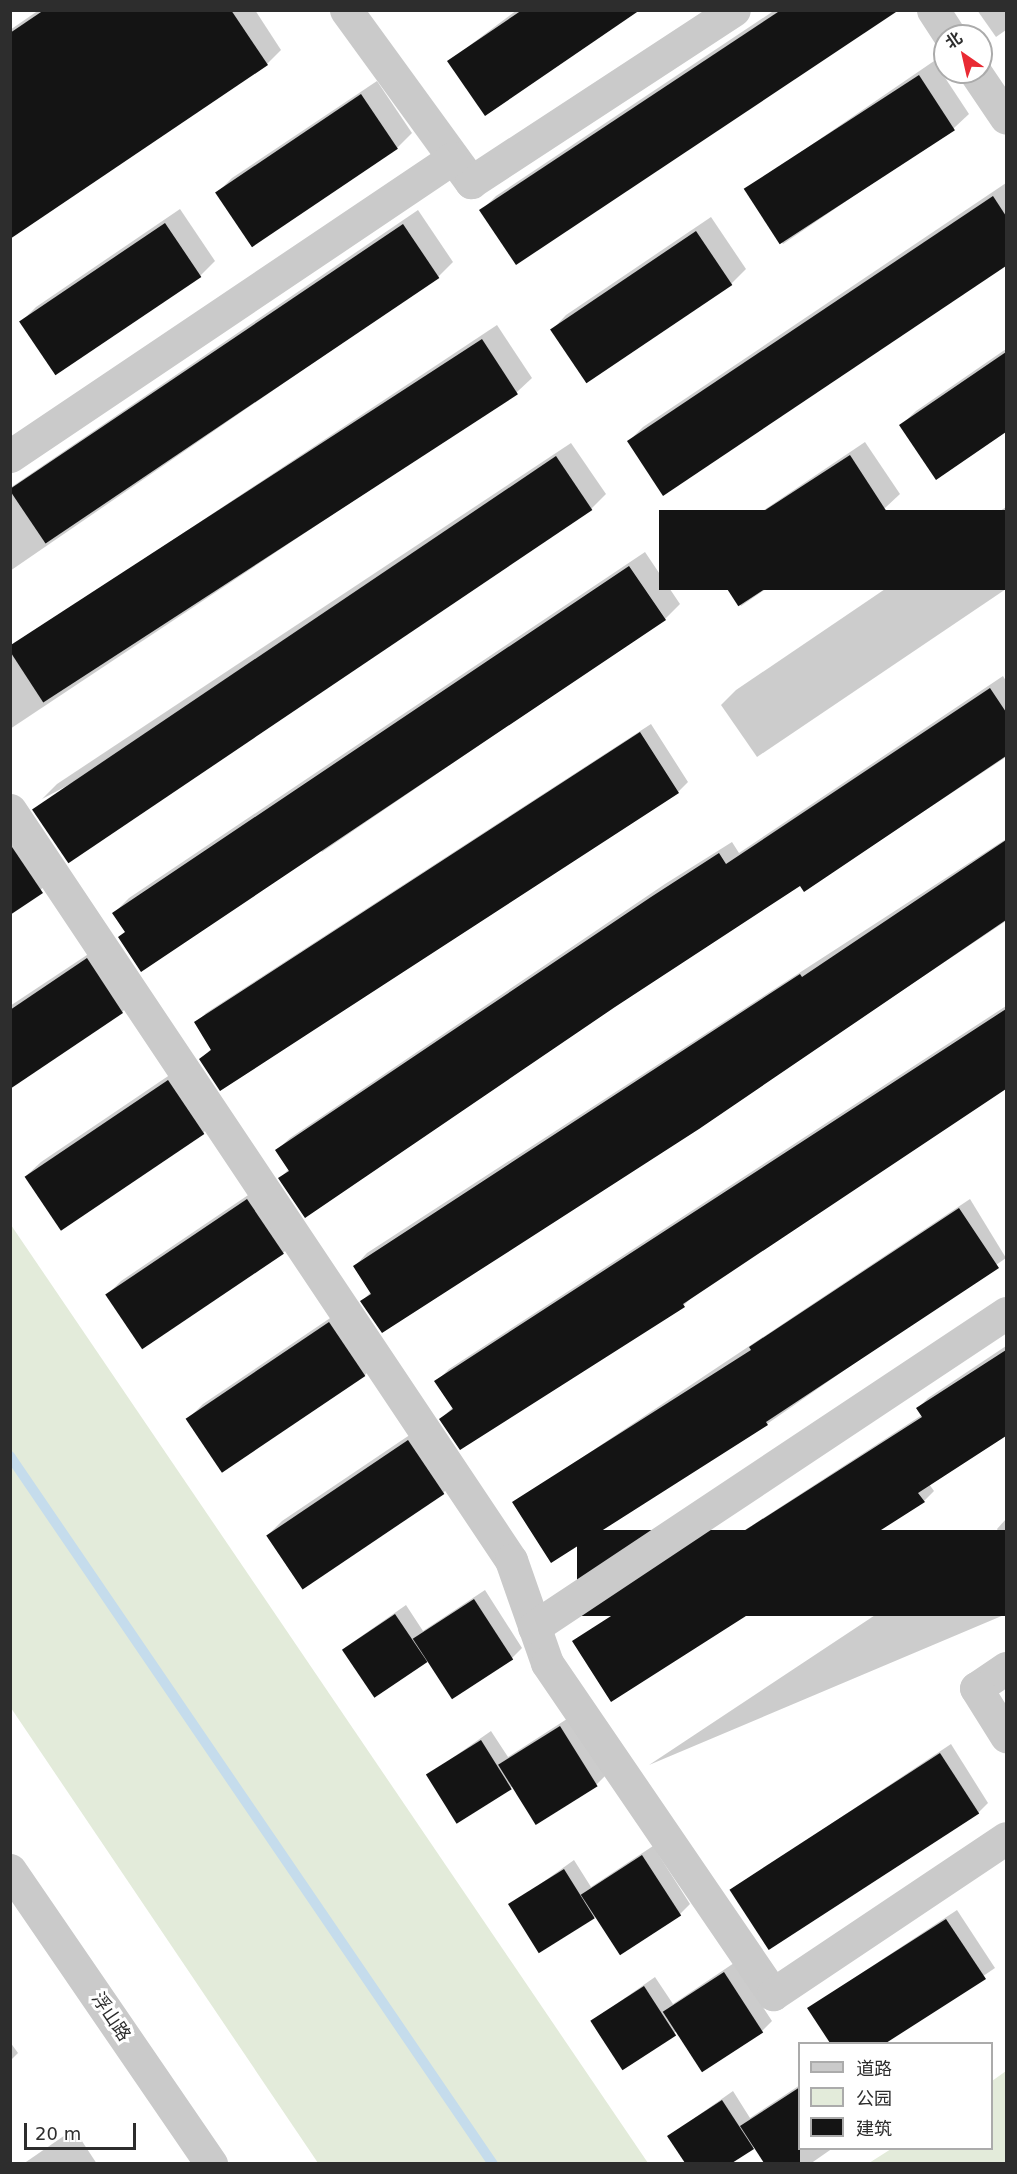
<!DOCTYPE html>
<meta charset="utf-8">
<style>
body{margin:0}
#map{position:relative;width:1017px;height:2174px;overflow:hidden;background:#fff;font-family:"DejaVu Sans","Noto Sans SC",sans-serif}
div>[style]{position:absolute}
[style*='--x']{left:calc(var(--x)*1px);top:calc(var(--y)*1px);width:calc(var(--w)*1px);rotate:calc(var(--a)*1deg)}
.green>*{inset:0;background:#e3ebda}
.shadow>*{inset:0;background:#0003}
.stream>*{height:10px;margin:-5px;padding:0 5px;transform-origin:5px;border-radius:5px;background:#c5dcec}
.building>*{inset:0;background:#141414;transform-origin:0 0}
.minor>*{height:33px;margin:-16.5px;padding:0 16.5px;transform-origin:16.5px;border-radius:16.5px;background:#cacaca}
span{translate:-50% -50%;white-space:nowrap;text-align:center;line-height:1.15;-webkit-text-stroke:6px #fff;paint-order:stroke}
.street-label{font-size:18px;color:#2d2d2d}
.frame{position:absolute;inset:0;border:12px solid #2d2d2d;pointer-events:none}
.legend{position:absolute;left:798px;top:2042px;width:195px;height:108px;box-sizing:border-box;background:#fff;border:2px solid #ababab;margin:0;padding:8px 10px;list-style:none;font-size:18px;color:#2d2d2d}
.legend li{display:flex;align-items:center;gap:12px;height:30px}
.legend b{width:30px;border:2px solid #ababab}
.north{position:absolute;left:933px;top:24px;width:60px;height:60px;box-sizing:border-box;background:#fff;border:2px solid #ababab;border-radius:50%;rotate:326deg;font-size:16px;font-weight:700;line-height:24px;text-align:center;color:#2d2d2d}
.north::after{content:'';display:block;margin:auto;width:21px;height:27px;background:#e92a33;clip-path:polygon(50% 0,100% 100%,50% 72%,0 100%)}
.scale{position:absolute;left:24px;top:2123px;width:112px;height:27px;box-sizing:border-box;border:3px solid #2d2d2d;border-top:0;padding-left:8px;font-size:18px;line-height:21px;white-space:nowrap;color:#2d2d2d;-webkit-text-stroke:4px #fff;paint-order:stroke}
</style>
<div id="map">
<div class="green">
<i style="clip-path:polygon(11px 1225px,648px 2163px,318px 2163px,11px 1708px)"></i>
<i style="clip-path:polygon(1006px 2071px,1006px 2163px,869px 2163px,891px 2149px,992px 2148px,992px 2081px)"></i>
</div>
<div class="shadow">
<i style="clip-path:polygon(39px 10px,255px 10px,281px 50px,267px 64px,10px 238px,10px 30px)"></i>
<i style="clip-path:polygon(517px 10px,638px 10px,449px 61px)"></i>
<i style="clip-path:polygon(775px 10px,891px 10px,481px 211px,496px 196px)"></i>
<i style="clip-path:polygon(977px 10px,1006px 10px,1006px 30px,996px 37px)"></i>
<i style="clip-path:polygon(934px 61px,969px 114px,954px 128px,783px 244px,748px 192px,763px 178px)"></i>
<i style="clip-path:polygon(377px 81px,412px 133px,397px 148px,217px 193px,232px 178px)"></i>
<i style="clip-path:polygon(1006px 183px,1006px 264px,664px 494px,629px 441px,643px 427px)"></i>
<i style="clip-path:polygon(180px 209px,215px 261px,200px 276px,56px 374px,21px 322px,36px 307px)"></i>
<i style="clip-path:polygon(418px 210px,453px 262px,438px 277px,10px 571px,10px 488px)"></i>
<i style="clip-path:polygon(711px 217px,746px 269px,731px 284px,586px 382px,552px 330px,566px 315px)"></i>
<i style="clip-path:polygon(497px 325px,532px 378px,517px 392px,10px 729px,10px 648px)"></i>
<i style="clip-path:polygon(1006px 349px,1006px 430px,936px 478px,901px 425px,916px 411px)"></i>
<i style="clip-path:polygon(865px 442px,900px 494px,885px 508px,741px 606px,706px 554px,721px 539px)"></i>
<i style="clip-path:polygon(571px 443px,606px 494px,591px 509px,42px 799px,57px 784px)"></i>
<i style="clip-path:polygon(1006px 507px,1006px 589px,757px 757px,721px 705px,736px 690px)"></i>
<i style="clip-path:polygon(645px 552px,680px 604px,665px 619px,322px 852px,320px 849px,126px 931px,114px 913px,129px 898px)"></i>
<i style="clip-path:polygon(1003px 676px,1006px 681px,1006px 757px,805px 890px,801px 884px,280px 1178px,289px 1169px,277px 1150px,290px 1138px,665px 884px,732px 842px,739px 853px)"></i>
<i style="clip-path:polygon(651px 724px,688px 782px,678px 792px,201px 1059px,212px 1048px,196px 1023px,206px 1013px)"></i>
<i style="clip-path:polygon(10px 833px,57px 877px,10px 913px)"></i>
<i style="clip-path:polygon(1006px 839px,1006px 921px,698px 1127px,362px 1301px,371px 1292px,355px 1266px,367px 1253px)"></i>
<i style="clip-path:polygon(102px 945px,137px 997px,122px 1012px,10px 1087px,10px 1006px)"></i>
<i style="clip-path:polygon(1006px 1006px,1006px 1088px,696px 1293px,684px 1305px,461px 1448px,441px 1419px,453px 1407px,436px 1382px,449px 1369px)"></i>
<i style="clip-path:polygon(183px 1066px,218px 1118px,203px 1133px,26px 1176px,41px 1162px)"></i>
<i style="clip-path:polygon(263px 1185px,298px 1238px,283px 1253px,107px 1295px,121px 1281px)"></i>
<i style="clip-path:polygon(970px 1199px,1006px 1258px,767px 1424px,514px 1503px)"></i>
<i style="clip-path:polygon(345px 1308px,379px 1360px,365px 1375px,188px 1419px,203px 1404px)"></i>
<i style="clip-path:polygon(1006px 1346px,1006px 1432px,929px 1484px,934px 1491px,924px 1501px,784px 1592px,781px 1588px,574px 1641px,922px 1415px,918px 1408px,928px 1398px)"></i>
<i style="clip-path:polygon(423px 1426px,458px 1478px,443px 1493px,302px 1588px,267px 1536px,282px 1521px)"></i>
<i style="clip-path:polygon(1006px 1519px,1004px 1615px,649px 1765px,999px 1533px,997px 1529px)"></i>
<i style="clip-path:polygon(485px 1590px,522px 1648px,512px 1658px,426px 1661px,343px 1649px,406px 1605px,423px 1631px)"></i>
<i style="clip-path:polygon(570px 1717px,607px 1774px,597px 1784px,513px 1786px,458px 1822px,428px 1775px,491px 1731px,508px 1757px)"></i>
<i style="clip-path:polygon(951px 1744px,988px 1803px,978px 1813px,732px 1890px)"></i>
<i style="clip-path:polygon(653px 1846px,690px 1904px,680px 1914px,594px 1917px,511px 1905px,574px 1860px,591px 1887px)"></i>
<i style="clip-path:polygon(957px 1910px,995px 1968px,883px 2044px,832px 2044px,809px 2008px)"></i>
<i style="clip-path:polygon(734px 1963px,772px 2021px,762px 2031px,677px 2031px,622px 2068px,592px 2021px,655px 1977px,673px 2004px)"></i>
<i style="clip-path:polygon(10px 2042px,18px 2053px,10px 2061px)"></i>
<i style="clip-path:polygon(800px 2085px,800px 2148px,833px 2148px,810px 2164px,766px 2164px,755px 2146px,729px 2164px,687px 2164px,669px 2136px,733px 2091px,750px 2118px)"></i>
<i style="clip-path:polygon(74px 2129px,97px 2164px,23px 2164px)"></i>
</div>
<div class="stream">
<i style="--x:10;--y:1456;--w:857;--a:55.7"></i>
</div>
<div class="building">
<i style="clip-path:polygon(44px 10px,231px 10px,268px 65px,10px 239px,10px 33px)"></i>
<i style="clip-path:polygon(522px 10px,640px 10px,485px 116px,447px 61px)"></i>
<i style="clip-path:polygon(781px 10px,899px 10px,516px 265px,479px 210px)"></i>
<i style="left:919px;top:75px;width:66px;height:209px;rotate:57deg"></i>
<i style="left:361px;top:94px;width:66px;height:176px;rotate:56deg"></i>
<i style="clip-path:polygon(993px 196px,1006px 216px,1006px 266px,663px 496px,627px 441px)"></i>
<i style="left:165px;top:223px;width:65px;height:176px;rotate:56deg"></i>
<i style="left:403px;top:224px;width:65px;height:475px;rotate:56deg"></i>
<i style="left:696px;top:231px;width:65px;height:176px;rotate:56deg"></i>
<i style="left:482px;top:339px;width:66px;height:566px;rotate:57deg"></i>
<i style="clip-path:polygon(1006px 352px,1006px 432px,936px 480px,899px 425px)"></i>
<i style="left:850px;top:455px;width:66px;height:176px;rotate:57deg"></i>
<i style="left:556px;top:456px;width:65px;height:632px;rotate:56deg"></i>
<i style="left:1006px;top:510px;width:80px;height:347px;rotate:90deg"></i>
<i style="clip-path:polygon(629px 566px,666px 620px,141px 972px,118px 937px,125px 932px,112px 913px)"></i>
<i style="clip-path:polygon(990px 688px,1006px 712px,1006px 756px,804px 892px,800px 886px,615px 1007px,305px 1218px,278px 1178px,289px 1171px,275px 1150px,651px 897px,719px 853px,726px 864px)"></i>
<i style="clip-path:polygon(640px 732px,679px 793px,220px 1091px,199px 1059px,211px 1050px,194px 1022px)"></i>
<i style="clip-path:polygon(1006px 840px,1006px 920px,699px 1129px,382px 1333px,360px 1301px,371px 1294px,353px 1266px,800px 974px,802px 977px)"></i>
<i style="clip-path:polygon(10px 844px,43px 893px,10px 915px)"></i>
<i style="clip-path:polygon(87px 958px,123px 1013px,10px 1089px,10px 1010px)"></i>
<i style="clip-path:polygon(1006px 1009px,1006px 1089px,683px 1304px,685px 1307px,460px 1450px,439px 1419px,453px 1409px,434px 1381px)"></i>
<i style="left:168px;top:1080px;width:65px;height:173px;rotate:56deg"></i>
<i style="left:247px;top:1199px;width:66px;height:171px;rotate:56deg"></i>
<i style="clip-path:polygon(959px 1208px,999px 1268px,766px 1422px,768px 1425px,551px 1563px,512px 1502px,751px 1350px,749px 1347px)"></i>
<i style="left:329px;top:1322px;width:65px;height:173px;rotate:56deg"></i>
<i style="clip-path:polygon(1006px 1350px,1006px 1436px,918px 1493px,925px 1502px,611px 1702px,572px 1641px,922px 1417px,916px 1408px)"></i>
<i style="left:408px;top:1440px;width:65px;height:171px;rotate:56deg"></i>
<i style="left:1006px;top:1530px;width:86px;height:429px;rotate:90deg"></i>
<i style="left:474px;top:1599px;width:72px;height:73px;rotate:57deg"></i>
<i style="left:395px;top:1614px;width:58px;height:64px;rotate:56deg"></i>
<i style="left:560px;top:1726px;width:71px;height:73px;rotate:58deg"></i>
<i style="left:481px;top:1740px;width:58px;height:65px;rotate:58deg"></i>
<i style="left:940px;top:1753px;width:72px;height:251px;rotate:57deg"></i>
<i style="left:642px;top:1855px;width:72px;height:73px;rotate:57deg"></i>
<i style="left:564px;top:1869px;width:58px;height:66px;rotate:58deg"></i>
<i style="clip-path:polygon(946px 1919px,986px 1979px,886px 2043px,830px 2043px,807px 2008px)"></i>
<i style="left:724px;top:1972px;width:72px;height:73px;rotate:57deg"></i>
<i style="left:644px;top:1986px;width:59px;height:64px;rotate:57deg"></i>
<i style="clip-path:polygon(800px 2087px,800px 2163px,764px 2163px,740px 2126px)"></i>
<i style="clip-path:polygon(722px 2100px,754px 2149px,732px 2163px,685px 2163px,667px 2136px)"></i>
</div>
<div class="minor">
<i style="--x:346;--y:10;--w:213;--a:54"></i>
<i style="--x:471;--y:182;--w:314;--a:-33.2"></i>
<i style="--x:933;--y:10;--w:31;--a:57"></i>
<i style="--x:975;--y:72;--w:55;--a:56"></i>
<i style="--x:10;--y:456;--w:534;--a:-33.93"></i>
<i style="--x:10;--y:810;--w:902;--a:56.26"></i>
<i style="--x:511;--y:1560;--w:109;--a:70.7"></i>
<i style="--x:547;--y:1663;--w:401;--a:55.7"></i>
<i style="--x:773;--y:1994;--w:280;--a:-33.8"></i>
<i style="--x:534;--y:1627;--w:567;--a:-33.63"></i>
<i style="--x:1006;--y:1668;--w:36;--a:146"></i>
<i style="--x:976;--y:1688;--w:57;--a:58"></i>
<i style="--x:10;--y:1870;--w:356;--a:55.6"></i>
</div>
<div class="street-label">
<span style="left:111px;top:2017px;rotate:56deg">浮山路</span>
</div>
<div class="frame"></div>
<ul class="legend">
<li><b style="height:8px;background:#cacaca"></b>道路</li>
<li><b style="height:16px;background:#e3ebda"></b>公园</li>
<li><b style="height:16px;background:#141414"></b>建筑</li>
</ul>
<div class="north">北</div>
<div class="scale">20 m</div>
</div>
